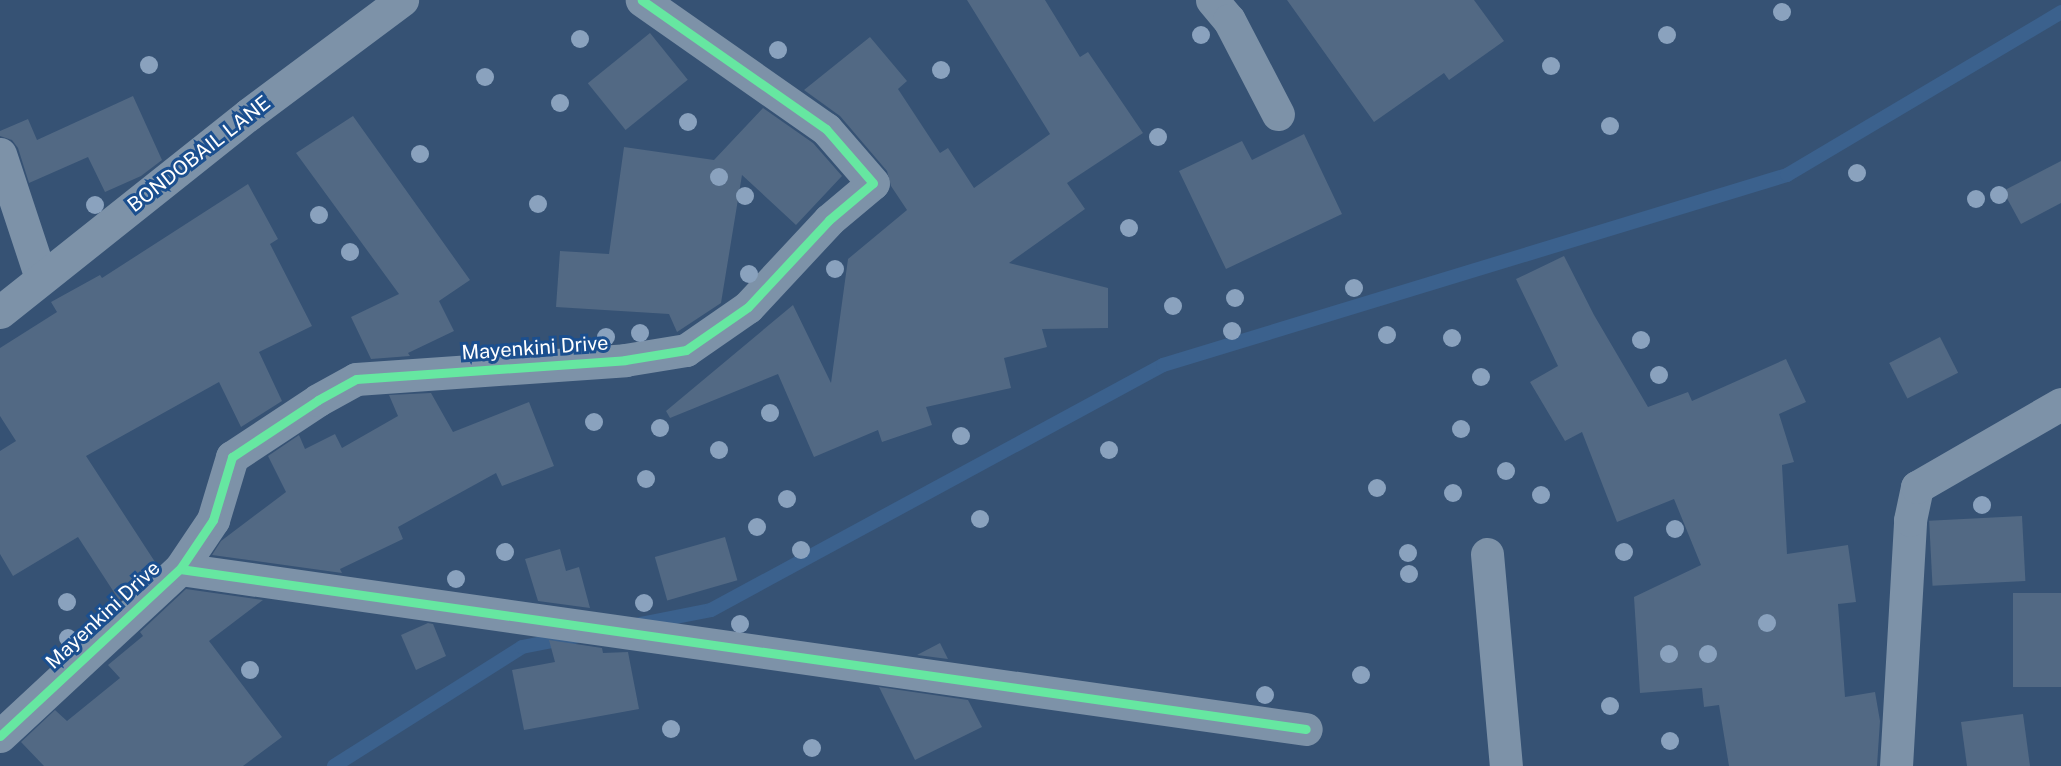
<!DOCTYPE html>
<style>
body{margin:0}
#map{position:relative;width:2061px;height:766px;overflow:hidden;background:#365274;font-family:"Public Sans",sans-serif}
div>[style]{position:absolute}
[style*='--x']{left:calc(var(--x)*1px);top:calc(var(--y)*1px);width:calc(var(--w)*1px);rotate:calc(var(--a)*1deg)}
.stream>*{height:14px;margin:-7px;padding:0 7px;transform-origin:7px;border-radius:7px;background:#3b618d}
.building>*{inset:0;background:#526984;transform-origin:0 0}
.minor>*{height:33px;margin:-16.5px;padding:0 16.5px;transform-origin:16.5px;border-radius:16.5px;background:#7d92a8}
.cycleway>*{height:9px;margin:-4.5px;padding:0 4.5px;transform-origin:4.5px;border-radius:4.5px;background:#66e7a1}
.trees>*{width:18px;height:18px;margin:-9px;border-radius:50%;background:#8aa2be}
span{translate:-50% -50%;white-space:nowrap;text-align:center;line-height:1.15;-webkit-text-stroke:6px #1b4f8f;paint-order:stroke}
.street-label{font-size:20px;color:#fff}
</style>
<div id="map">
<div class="stream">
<i style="--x:640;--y:624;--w:72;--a:-11.2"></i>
<i style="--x:711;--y:610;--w:514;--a:-28.46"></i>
<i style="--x:1163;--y:365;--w:652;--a:-16.93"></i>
<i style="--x:1787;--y:175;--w:319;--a:-30.7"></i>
<i style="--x:334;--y:766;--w:222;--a:-32.3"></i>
<i style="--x:522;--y:647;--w:56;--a:-11.3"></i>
</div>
<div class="building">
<i style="clip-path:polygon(967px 0,1045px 0,1080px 57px,1088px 52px,1143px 133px,1067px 183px,1085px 209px,1009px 263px,1108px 288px,1108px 328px,1042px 329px,1047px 347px,1004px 358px,1011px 388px,926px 407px,932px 425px,882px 442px,878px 430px,814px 457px,778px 374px,670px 418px,666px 411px,793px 305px,831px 383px,848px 259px,907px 210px,891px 186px,887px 171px,840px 116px,804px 90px,870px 37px,907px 81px,898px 89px,940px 153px,948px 148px,974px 188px,1050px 134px)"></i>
<i style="clip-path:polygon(1287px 0,1474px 0,1504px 41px,1449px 80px,1444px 73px,1374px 122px)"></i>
<i style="left:650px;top:33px;width:60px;height:80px;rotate:51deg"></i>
<i style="clip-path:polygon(133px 96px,162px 160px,141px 176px,105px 192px,88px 157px,29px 183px,18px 148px,12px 140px,0 136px,0 131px,28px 119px,37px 140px)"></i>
<i style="clip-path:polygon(763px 108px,813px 143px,842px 176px,796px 225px,742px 175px,721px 303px,677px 332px,669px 314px,556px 307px,560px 251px,609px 254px,624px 147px,714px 160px)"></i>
<i style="clip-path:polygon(353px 116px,470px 280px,439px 301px,454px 331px,408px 353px,410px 356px,371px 359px,351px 317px,399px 294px,296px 153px)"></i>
<i style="clip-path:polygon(1304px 134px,1342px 214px,1226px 269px,1179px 171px,1242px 141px,1252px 160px)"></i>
<i style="clip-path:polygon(2061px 161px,2061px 203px,2021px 224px,2003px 191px)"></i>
<i style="clip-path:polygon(248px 184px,278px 239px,270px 244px,312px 326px,259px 352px,282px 401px,241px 427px,219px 382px,86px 456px,157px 565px,119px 600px,78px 537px,13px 576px,0 554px,0 451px,16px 441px,0 416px,0 348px,57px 312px,51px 302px,100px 275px,102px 278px)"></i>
<i style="clip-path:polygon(1564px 256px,1594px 315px,1648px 407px,1688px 392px,1692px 401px,1786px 359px,1806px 402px,1779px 414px,1794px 462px,1782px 465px,1787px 554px,1848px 545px,1856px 602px,1838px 604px,1845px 697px,1875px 692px,1880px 721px,1877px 766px,1729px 766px,1719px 705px,1704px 707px,1702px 688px,1640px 693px,1634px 597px,1701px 565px,1674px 499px,1617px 522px,1582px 432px,1565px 441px,1530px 382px,1558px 366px,1516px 279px)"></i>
<i style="left:1940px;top:337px;width:40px;height:57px;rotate:63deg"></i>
<i style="clip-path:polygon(431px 393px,453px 432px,529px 402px,554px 466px,502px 486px,496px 473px,398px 527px,403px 539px,340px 569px,342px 573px,212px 555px,221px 541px,286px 492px,268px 456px,299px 435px,305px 449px,335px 434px,342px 448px,398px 416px,389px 395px)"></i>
<i style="left:2022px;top:516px;width:65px;height:93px;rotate:87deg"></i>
<i style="left:725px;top:537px;width:45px;height:73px;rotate:74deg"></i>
<i style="clip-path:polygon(560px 549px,566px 571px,579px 567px,590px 608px,538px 601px,525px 559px)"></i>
<i style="clip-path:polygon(186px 589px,263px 600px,209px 641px,282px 737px,243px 766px,44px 766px,21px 742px,55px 710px,67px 721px,120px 678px,108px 665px,143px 636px,140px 632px)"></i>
<i style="left:2061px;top:593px;width:94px;height:48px;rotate:90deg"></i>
<i style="clip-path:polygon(428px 623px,433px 624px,446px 656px,416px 670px,401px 635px)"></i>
<i style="clip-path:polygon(549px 640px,602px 648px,603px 653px,628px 652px,639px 709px,524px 730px,512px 670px,555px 662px)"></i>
<i style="clip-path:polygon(940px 643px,948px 659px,917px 655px)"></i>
<i style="clip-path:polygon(879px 687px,968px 700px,982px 727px,915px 760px)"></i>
<i style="clip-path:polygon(2023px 714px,2030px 766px,1967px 766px,1961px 722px)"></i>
</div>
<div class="minor">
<i style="--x:1212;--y:0;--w:26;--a:50"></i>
<i style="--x:1229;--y:20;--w:106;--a:62.5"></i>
<i style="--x:0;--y:154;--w:131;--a:71.7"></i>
<i style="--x:0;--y:312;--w:318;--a:-38.5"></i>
<i style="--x:249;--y:114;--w:191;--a:-36.7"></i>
<i style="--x:1487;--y:554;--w:213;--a:84.9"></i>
<i style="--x:180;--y:569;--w:1137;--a:8.09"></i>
<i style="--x:0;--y:736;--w:246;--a:-42.9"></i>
<i style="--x:180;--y:569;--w:59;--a:-56"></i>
<i style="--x:213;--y:520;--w:66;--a:-73.2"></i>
<i style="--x:232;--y:457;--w:103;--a:-33.5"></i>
<i style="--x:318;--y:400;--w:43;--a:-28.9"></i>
<i style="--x:356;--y:379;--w:270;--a:-4"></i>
<i style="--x:625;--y:360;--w:62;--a:-9.3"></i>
<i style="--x:686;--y:350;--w:75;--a:-34.7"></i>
<i style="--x:748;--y:307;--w:119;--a:-47"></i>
<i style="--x:829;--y:220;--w:57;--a:-40.1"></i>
<i style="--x:873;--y:183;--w:72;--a:-131"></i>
<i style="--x:826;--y:129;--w:225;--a:-145"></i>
<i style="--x:1896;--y:766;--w:246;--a:-86.7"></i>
<i style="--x:1910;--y:520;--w:34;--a:-78"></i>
<i style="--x:1917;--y:487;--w:166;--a:-30"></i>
</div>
<div class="cycleway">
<i style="--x:180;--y:569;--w:1137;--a:8.09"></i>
<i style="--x:0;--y:736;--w:246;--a:-42.9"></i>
<i style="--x:180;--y:569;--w:59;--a:-56"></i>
<i style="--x:213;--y:520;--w:66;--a:-73.2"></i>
<i style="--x:232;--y:457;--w:103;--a:-33.5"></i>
<i style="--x:318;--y:400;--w:43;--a:-28.9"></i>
<i style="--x:356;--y:379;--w:270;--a:-4"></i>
<i style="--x:625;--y:360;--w:62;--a:-9.3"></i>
<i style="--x:686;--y:350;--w:75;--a:-34.7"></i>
<i style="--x:748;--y:307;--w:119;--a:-47"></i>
<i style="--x:829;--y:220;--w:57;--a:-40.1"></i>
<i style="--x:873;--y:183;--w:72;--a:-131"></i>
<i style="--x:826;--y:129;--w:225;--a:-145"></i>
</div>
<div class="trees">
<i style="left:1782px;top:12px"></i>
<i style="left:1201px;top:35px"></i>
<i style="left:1667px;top:35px"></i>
<i style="left:580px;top:39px"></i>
<i style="left:778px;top:50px"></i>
<i style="left:149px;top:65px"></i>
<i style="left:1551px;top:66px"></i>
<i style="left:941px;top:70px"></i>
<i style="left:485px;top:77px"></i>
<i style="left:560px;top:103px"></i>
<i style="left:688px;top:122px"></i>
<i style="left:1610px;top:126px"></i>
<i style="left:1158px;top:137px"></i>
<i style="left:420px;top:154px"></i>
<i style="left:1857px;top:173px"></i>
<i style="left:719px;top:177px"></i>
<i style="left:1999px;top:195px"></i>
<i style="left:745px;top:196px"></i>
<i style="left:1976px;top:199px"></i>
<i style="left:538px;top:204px"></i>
<i style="left:95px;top:205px"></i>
<i style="left:319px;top:215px"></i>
<i style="left:1129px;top:228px"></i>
<i style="left:350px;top:252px"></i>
<i style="left:835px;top:269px"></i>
<i style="left:749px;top:274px"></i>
<i style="left:1354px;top:288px"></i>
<i style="left:1235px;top:298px"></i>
<i style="left:1173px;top:306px"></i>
<i style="left:1232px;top:331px"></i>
<i style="left:640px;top:333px"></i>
<i style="left:1387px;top:335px"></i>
<i style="left:606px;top:337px"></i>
<i style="left:1452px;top:338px"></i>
<i style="left:1641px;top:340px"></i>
<i style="left:1659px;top:375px"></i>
<i style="left:1481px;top:377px"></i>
<i style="left:770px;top:413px"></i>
<i style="left:594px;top:422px"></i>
<i style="left:660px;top:428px"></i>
<i style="left:1461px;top:429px"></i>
<i style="left:961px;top:436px"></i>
<i style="left:719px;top:450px"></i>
<i style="left:1109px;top:450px"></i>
<i style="left:1506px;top:471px"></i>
<i style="left:646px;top:479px"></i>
<i style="left:1377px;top:488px"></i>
<i style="left:1453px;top:493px"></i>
<i style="left:1541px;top:495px"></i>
<i style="left:787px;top:499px"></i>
<i style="left:1982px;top:505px"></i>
<i style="left:980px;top:519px"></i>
<i style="left:757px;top:527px"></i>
<i style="left:1675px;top:529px"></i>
<i style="left:801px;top:550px"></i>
<i style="left:505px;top:552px"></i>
<i style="left:1624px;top:552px"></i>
<i style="left:1408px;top:553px"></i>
<i style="left:1409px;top:574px"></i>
<i style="left:456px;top:579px"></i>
<i style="left:67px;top:602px"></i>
<i style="left:644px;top:603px"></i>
<i style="left:1767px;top:623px"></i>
<i style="left:740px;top:624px"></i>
<i style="left:68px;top:638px"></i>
<i style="left:1669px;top:654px"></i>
<i style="left:1708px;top:654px"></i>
<i style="left:250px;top:670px"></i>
<i style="left:1361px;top:675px"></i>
<i style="left:1265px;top:695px"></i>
<i style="left:1610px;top:706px"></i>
<i style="left:671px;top:729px"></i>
<i style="left:1670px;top:741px"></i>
<i style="left:812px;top:748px"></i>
</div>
<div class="street-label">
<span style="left:199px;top:154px;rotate:-38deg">BONDOBAIL LANE</span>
<span style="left:535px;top:348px;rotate:-4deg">Mayenkini Drive</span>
<span style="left:103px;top:615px;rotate:-43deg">Mayenkini Drive</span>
</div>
</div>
